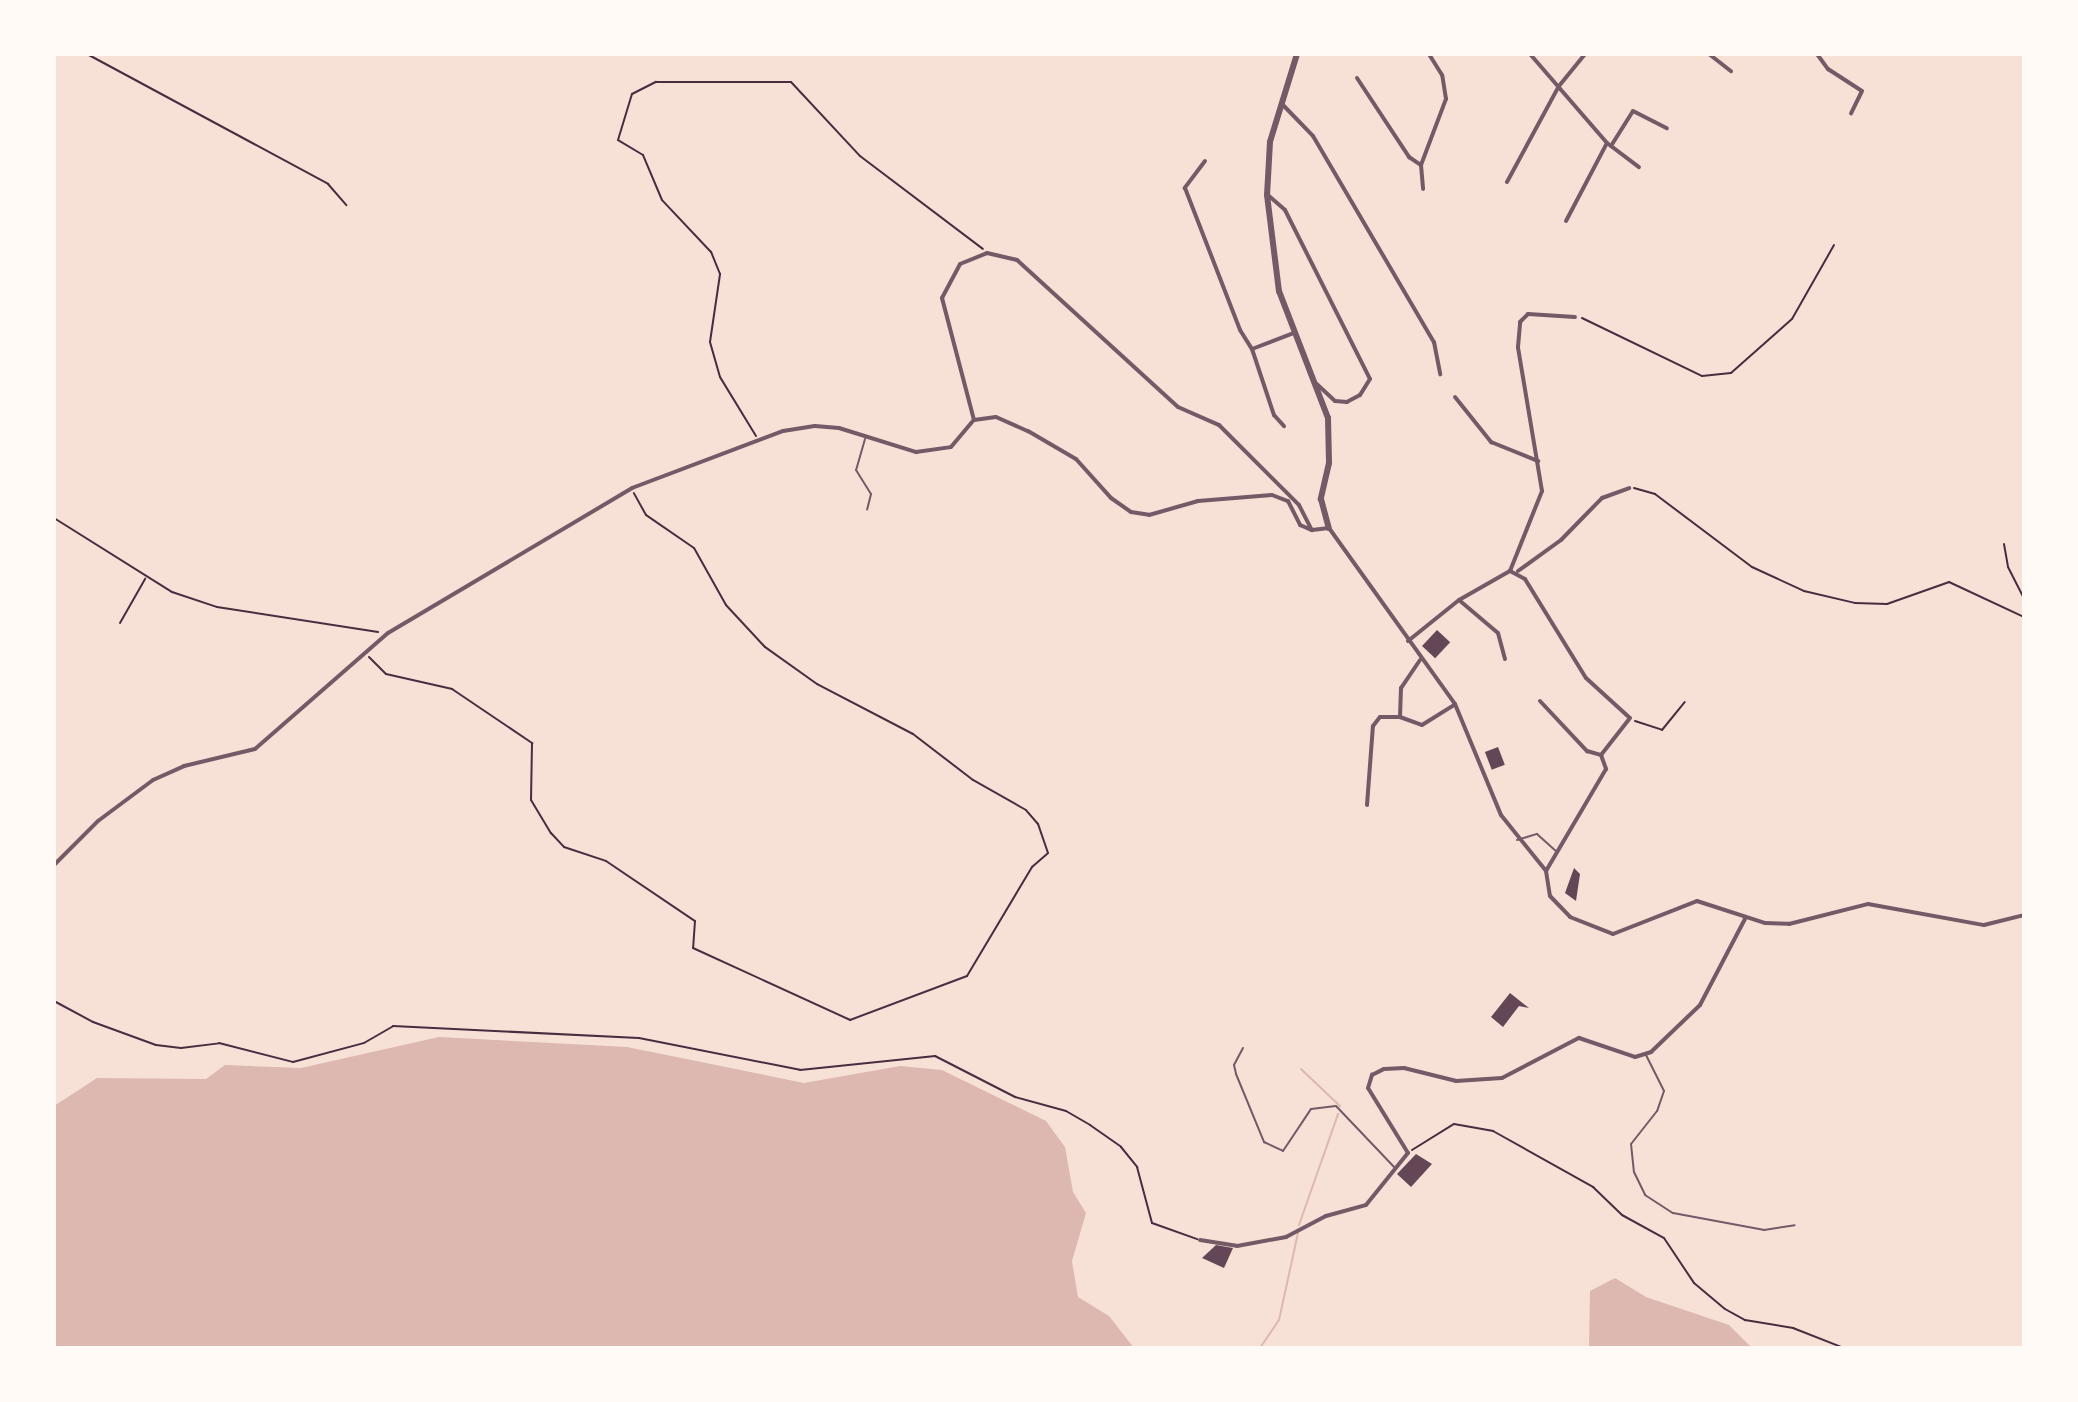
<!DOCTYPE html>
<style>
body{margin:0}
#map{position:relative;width:2078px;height:1402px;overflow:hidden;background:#f7e1d7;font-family:"IBM Plex Sans",sans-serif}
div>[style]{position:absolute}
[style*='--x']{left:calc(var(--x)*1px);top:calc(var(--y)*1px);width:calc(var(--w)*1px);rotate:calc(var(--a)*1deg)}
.water>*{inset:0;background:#dcb8b0}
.stream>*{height:2px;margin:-1px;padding:0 1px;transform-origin:1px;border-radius:1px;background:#dcb8b0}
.building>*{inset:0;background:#644757;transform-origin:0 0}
.path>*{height:2px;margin:-1px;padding:0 1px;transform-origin:1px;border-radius:1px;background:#4a2c40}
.service>*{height:2px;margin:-1px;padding:0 1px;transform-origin:1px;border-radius:1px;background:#755966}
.minor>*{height:4px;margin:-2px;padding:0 2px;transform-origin:2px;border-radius:2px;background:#755966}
.tertiary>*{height:6px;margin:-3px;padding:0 3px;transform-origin:3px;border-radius:3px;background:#755966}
span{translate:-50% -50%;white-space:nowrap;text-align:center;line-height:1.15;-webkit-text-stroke:6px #fffaf5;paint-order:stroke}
.frame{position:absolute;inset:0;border:56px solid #fffaf5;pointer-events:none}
</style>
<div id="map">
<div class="water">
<i style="clip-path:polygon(439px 1037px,627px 1047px,804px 1083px,900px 1066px,942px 1070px,1046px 1121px,1065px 1147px,1073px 1192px,1086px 1213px,1072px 1261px,1078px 1297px,1109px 1316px,1134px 1348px,54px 1348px,54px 1106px,97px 1078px,206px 1079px,225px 1065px,301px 1068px)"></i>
<i style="clip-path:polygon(1615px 1278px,1646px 1297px,1729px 1325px,1752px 1348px,1589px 1348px,1590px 1291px)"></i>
</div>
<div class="stream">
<i style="--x:1301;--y:1069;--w:54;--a:43.5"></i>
<i style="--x:1299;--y:1225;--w:118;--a:-70.6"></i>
<i style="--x:1260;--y:1348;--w:34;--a:-56"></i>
<i style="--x:1279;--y:1320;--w:89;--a:-77.7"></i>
</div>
<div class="building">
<i style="left:1437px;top:630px;width:18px;height:22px;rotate:43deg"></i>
<i style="left:1498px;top:747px;width:19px;height:14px;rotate:69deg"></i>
<i style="clip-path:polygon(1574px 868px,1580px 874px,1576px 901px,1565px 893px)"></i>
<i style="clip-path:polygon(1510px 993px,1529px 1008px,1519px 1006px,1503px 1027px,1491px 1017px)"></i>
<i style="clip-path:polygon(1416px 1154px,1432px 1164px,1411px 1187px,1397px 1174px)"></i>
<i style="clip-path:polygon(1216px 1245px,1233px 1248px,1224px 1268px,1202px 1258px)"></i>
</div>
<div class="path">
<i style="--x:87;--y:54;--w:274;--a:28.3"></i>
<i style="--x:328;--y:184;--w:28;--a:49"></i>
<i style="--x:1582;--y:318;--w:133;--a:25.8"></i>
<i style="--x:1702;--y:376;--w:29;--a:-6"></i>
<i style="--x:1731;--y:373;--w:81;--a:-41.5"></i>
<i style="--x:1792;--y:319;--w:85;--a:-60.4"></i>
<i style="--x:756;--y:436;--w:69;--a:-121.4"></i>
<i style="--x:720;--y:377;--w:36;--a:-106"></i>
<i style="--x:710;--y:342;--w:69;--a:-81.6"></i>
<i style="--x:720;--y:274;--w:24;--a:-112"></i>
<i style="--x:711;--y:252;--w:71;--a:-133.3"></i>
<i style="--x:662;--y:200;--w:49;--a:-112.9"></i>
<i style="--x:643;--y:155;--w:29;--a:-149"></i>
<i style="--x:618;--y:140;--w:48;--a:-73.1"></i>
<i style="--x:632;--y:94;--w:27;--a:-27"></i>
<i style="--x:656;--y:82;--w:135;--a:0"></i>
<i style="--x:791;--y:82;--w:101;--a:47"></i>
<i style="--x:860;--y:156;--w:154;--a:37.1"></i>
<i style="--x:1634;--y:488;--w:22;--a:16"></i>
<i style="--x:1655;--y:494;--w:121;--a:37"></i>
<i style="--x:1752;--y:567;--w:57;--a:24.8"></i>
<i style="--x:1804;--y:591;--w:52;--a:13.2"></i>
<i style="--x:1855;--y:603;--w:32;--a:2"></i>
<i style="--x:1887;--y:604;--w:66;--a:-19.5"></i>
<i style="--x:1949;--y:582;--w:83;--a:25"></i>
<i style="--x:54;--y:518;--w:139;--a:32.1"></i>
<i style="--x:172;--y:592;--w:47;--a:18.4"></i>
<i style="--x:217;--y:607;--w:163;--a:8.8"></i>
<i style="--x:2004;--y:544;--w:23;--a:80"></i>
<i style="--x:2008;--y:567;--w:35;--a:63"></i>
<i style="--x:120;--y:623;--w:51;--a:-60.4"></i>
<i style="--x:369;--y:657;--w:24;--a:45"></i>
<i style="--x:386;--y:674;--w:68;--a:12.8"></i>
<i style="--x:452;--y:689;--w:97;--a:34"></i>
<i style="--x:532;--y:743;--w:57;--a:91"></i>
<i style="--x:531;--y:800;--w:39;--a:59"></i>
<i style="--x:551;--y:833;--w:19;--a:47"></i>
<i style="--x:564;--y:847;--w:44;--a:18.4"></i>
<i style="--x:606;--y:861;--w:107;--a:34"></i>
<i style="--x:695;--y:921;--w:27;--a:94"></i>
<i style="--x:693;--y:948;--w:173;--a:24.6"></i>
<i style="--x:850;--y:1020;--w:125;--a:-20.6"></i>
<i style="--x:967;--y:976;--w:127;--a:-59.2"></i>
<i style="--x:1032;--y:867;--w:21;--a:-41"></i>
<i style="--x:1048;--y:853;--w:31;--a:-109"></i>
<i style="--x:1038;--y:824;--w:18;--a:-131"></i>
<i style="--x:1026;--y:810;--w:61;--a:-150.5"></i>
<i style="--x:973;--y:780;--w:76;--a:-142.5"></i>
<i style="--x:913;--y:734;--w:108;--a:-152.5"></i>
<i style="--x:817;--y:684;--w:64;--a:-144.6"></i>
<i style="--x:765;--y:647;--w:57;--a:-132.9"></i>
<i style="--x:726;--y:605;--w:65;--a:-119.3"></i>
<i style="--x:694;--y:548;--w:58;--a:-145.5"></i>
<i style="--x:646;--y:515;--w:25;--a:-119"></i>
<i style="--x:1635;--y:721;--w:28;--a:18"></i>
<i style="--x:1662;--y:730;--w:36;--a:-51"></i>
<i style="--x:54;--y:1001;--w:44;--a:28.3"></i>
<i style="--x:93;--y:1022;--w:67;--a:20.1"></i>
<i style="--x:156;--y:1045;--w:25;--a:7"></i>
<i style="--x:181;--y:1048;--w:38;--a:-7"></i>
<i style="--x:219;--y:1043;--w:76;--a:14.4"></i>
<i style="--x:293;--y:1062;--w:73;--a:-15"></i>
<i style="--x:364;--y:1043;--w:34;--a:-30"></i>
<i style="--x:393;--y:1026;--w:246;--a:2.8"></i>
<i style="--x:639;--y:1038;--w:164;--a:11.2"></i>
<i style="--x:800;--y:1070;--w:136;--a:-5.9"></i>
<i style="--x:935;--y:1056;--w:90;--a:27.1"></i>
<i style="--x:1015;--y:1097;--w:53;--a:15.4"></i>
<i style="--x:1066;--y:1111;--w:28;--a:30"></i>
<i style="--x:1090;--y:1125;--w:38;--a:35"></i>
<i style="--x:1121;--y:1147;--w:26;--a:51"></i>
<i style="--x:1137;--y:1167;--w:58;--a:75"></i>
<i style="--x:1152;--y:1223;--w:48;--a:19.6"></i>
<i style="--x:1412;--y:1150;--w:49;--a:-31.8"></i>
<i style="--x:1454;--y:1124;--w:40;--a:10"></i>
<i style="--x:1493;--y:1131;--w:115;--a:29.2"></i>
<i style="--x:1593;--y:1187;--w:40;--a:44"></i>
<i style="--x:1622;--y:1215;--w:48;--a:28.7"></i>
<i style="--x:1664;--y:1238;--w:54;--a:56.3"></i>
<i style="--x:1694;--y:1283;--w:40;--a:40"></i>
<i style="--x:1725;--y:1309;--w:23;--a:29"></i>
<i style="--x:1745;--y:1320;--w:49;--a:9.5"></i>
<i style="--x:1793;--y:1328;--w:55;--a:21.4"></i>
</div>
<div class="service">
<i style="--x:865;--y:439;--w:32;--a:106"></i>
<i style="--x:856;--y:470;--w:28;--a:58"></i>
<i style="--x:871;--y:494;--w:16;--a:104"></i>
<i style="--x:1517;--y:840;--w:21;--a:-17"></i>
<i style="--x:1537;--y:834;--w:25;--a:42"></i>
<i style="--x:1243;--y:1048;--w:19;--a:118"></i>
<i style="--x:1234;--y:1065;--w:9;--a:77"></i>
<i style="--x:1236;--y:1074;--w:74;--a:67.6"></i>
<i style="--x:1264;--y:1142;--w:21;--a:25"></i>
<i style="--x:1283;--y:1151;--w:50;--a:-56.3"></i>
<i style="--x:1311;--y:1109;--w:25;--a:-7"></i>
<i style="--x:1336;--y:1106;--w:87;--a:46.4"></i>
<i style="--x:1646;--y:1055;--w:40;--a:63.4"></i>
<i style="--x:1664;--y:1091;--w:21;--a:109"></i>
<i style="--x:1657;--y:1111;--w:42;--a:128.2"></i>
<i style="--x:1631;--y:1144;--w:28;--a:84"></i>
<i style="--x:1634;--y:1172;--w:25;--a:64"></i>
<i style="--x:1645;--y:1195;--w:33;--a:33"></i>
<i style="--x:1673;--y:1213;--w:93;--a:10.6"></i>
<i style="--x:1764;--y:1230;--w:31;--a:-9"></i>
</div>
<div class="minor">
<i style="--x:1530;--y:54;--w:118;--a:49.1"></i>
<i style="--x:1607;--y:143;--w:40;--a:37"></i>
<i style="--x:1709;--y:54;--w:28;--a:38"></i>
<i style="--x:1817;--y:54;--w:19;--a:54"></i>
<i style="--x:1828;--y:69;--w:40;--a:32.9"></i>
<i style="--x:1862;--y:91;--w:25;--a:116"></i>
<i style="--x:1357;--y:78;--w:95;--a:56.6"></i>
<i style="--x:1409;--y:157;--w:14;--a:34"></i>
<i style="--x:1421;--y:165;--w:71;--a:-69.3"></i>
<i style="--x:1446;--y:99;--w:24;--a:-99"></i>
<i style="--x:1442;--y:75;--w:25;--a:-122"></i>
<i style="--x:1283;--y:105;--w:43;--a:45.9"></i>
<i style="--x:1313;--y:136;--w:239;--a:59.6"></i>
<i style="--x:1434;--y:342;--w:33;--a:79"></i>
<i style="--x:1611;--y:146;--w:41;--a:-57.8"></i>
<i style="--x:1633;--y:111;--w:38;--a:27"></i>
<i style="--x:1205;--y:161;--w:34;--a:127"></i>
<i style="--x:1185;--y:188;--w:152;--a:68.8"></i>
<i style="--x:1240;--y:330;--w:22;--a:58"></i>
<i style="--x:1252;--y:349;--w:45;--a:-20.9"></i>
<i style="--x:1421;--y:165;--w:24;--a:85"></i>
<i style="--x:1507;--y:182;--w:109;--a:-61.6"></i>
<i style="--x:1559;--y:86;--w:41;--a:-50.9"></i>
<i style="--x:1269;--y:196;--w:21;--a:41"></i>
<i style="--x:1285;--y:210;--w:189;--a:63.3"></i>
<i style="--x:1370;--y:379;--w:19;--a:122"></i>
<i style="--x:1360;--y:395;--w:15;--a:152"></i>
<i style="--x:1347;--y:402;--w:12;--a:-175"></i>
<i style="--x:1335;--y:401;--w:25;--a:-137"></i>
<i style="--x:1566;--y:221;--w:88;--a:-62.3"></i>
<i style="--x:1252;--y:349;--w:70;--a:71.6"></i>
<i style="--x:1274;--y:415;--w:15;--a:48"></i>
<i style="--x:1455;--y:397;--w:58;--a:51.3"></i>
<i style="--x:1491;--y:442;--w:51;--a:22"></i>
<i style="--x:974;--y:420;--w:22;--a:-8"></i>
<i style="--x:996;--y:417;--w:35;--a:24"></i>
<i style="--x:1028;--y:431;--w:56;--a:30.3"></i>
<i style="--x:1076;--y:459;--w:52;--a:48.1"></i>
<i style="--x:1111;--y:498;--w:24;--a:35"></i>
<i style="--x:1131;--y:512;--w:18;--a:9"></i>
<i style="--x:1149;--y:515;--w:51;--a:-15.9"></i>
<i style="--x:1198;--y:501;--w:74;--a:-4.6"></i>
<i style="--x:1272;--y:495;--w:17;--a:21"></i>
<i style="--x:1288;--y:501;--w:27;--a:63"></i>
<i style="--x:1300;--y:525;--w:13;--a:23"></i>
<i style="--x:1510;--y:571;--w:17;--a:28"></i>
<i style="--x:1525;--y:579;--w:116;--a:58.4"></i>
<i style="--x:1586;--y:678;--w:59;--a:42.3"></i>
<i style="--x:1630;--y:718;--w:47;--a:128.1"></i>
<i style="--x:1601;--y:755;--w:15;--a:70"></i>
<i style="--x:1606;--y:769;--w:118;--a:120.5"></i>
<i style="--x:1518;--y:571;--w:53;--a:-35.8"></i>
<i style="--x:1561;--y:540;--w:59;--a:-45.7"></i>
<i style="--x:1602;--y:498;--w:29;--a:-20"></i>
<i style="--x:1459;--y:600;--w:51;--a:40.2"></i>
<i style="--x:1498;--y:633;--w:27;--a:75"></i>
<i style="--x:1408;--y:641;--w:65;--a:-38.8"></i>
<i style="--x:1459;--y:600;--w:59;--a:-29.6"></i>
<i style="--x:1510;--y:571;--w:86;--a:-68.2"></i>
<i style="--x:1542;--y:491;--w:146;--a:-99.5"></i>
<i style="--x:1518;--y:347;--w:25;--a:-85"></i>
<i style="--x:1520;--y:322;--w:11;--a:-45"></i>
<i style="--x:1528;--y:314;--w:47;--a:3.7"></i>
<i style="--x:1420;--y:660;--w:34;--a:124"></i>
<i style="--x:1401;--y:688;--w:29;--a:92"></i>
<i style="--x:1400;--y:717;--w:23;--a:20"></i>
<i style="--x:1422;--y:725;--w:39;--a:-32"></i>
<i style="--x:1540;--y:701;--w:69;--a:46.8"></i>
<i style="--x:1587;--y:751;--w:15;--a:16"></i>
<i style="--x:1367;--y:805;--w:79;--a:-85.7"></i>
<i style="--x:1373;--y:726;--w:11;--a:-52"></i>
<i style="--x:1380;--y:717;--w:20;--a:0"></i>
<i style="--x:54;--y:865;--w:62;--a:-45"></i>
<i style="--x:98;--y:821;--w:69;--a:-36.7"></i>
<i style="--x:153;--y:780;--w:34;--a:-24"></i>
<i style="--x:184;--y:766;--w:73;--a:-13.5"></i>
<i style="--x:255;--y:749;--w:176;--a:-41.1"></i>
<i style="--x:388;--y:633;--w:284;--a:-30.7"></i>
<i style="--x:632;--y:488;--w:161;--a:-20.7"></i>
<i style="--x:783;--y:431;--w:32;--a:-9"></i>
<i style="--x:815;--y:426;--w:24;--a:5"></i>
<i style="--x:839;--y:428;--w:81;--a:17.3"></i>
<i style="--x:916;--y:452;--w:35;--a:-8"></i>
<i style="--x:951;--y:447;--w:35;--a:-50"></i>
<i style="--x:974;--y:420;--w:126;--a:-104.7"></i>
<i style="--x:942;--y:298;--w:38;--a:-62"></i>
<i style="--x:960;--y:264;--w:29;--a:-22"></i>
<i style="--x:987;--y:253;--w:31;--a:13"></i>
<i style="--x:1017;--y:260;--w:218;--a:42.4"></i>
<i style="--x:1178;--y:407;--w:45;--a:23.7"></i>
<i style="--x:1219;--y:425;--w:113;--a:45"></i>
<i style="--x:1299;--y:505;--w:28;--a:63"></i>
<i style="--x:1312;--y:530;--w:17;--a:-7"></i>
<i style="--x:1329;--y:528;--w:216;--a:54.4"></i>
<i style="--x:1455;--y:704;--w:120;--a:67.5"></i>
<i style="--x:1501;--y:815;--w:72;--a:51.2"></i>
<i style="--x:1546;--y:871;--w:25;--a:81"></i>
<i style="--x:1550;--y:896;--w:29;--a:46"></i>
<i style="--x:1570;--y:917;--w:46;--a:21.6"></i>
<i style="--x:1613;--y:934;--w:90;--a:-21.4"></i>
<i style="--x:1697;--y:901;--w:71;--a:17.9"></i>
<i style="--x:1765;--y:923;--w:24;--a:2"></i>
<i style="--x:1789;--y:924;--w:81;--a:-14.2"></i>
<i style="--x:1868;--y:904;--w:118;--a:10.3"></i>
<i style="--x:1984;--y:925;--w:41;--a:-14"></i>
<i style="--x:1200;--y:1240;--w:37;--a:9"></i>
<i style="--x:1237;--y:1246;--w:50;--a:-10.4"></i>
<i style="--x:1286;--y:1237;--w:45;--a:-27.7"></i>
<i style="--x:1326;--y:1216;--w:41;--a:-15.4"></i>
<i style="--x:1366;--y:1205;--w:67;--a:-51.1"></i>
<i style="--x:1408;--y:1153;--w:76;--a:-121.6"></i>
<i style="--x:1368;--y:1088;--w:14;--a:-73"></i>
<i style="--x:1372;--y:1075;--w:13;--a:-27"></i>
<i style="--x:1384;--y:1069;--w:20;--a:-3"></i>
<i style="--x:1404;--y:1068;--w:54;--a:14"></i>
<i style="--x:1456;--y:1081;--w:46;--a:-3.7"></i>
<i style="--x:1502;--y:1078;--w:87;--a:-27.5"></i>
<i style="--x:1579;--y:1038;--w:59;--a:18.7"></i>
<i style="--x:1635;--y:1057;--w:17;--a:-17"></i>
<i style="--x:1651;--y:1052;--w:68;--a:-43.8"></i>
<i style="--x:1700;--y:1005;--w:97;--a:-62.4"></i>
</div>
<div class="tertiary">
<i style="--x:1297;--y:54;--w:92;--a:107.1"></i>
<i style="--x:1270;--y:142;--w:53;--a:93.2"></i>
<i style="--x:1267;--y:195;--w:97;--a:82.9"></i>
<i style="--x:1279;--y:291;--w:136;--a:68.9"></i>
<i style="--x:1328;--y:418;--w:45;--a:88.7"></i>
<i style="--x:1329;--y:463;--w:37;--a:103"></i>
<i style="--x:1321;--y:499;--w:30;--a:75"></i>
</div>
<div class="frame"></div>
</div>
